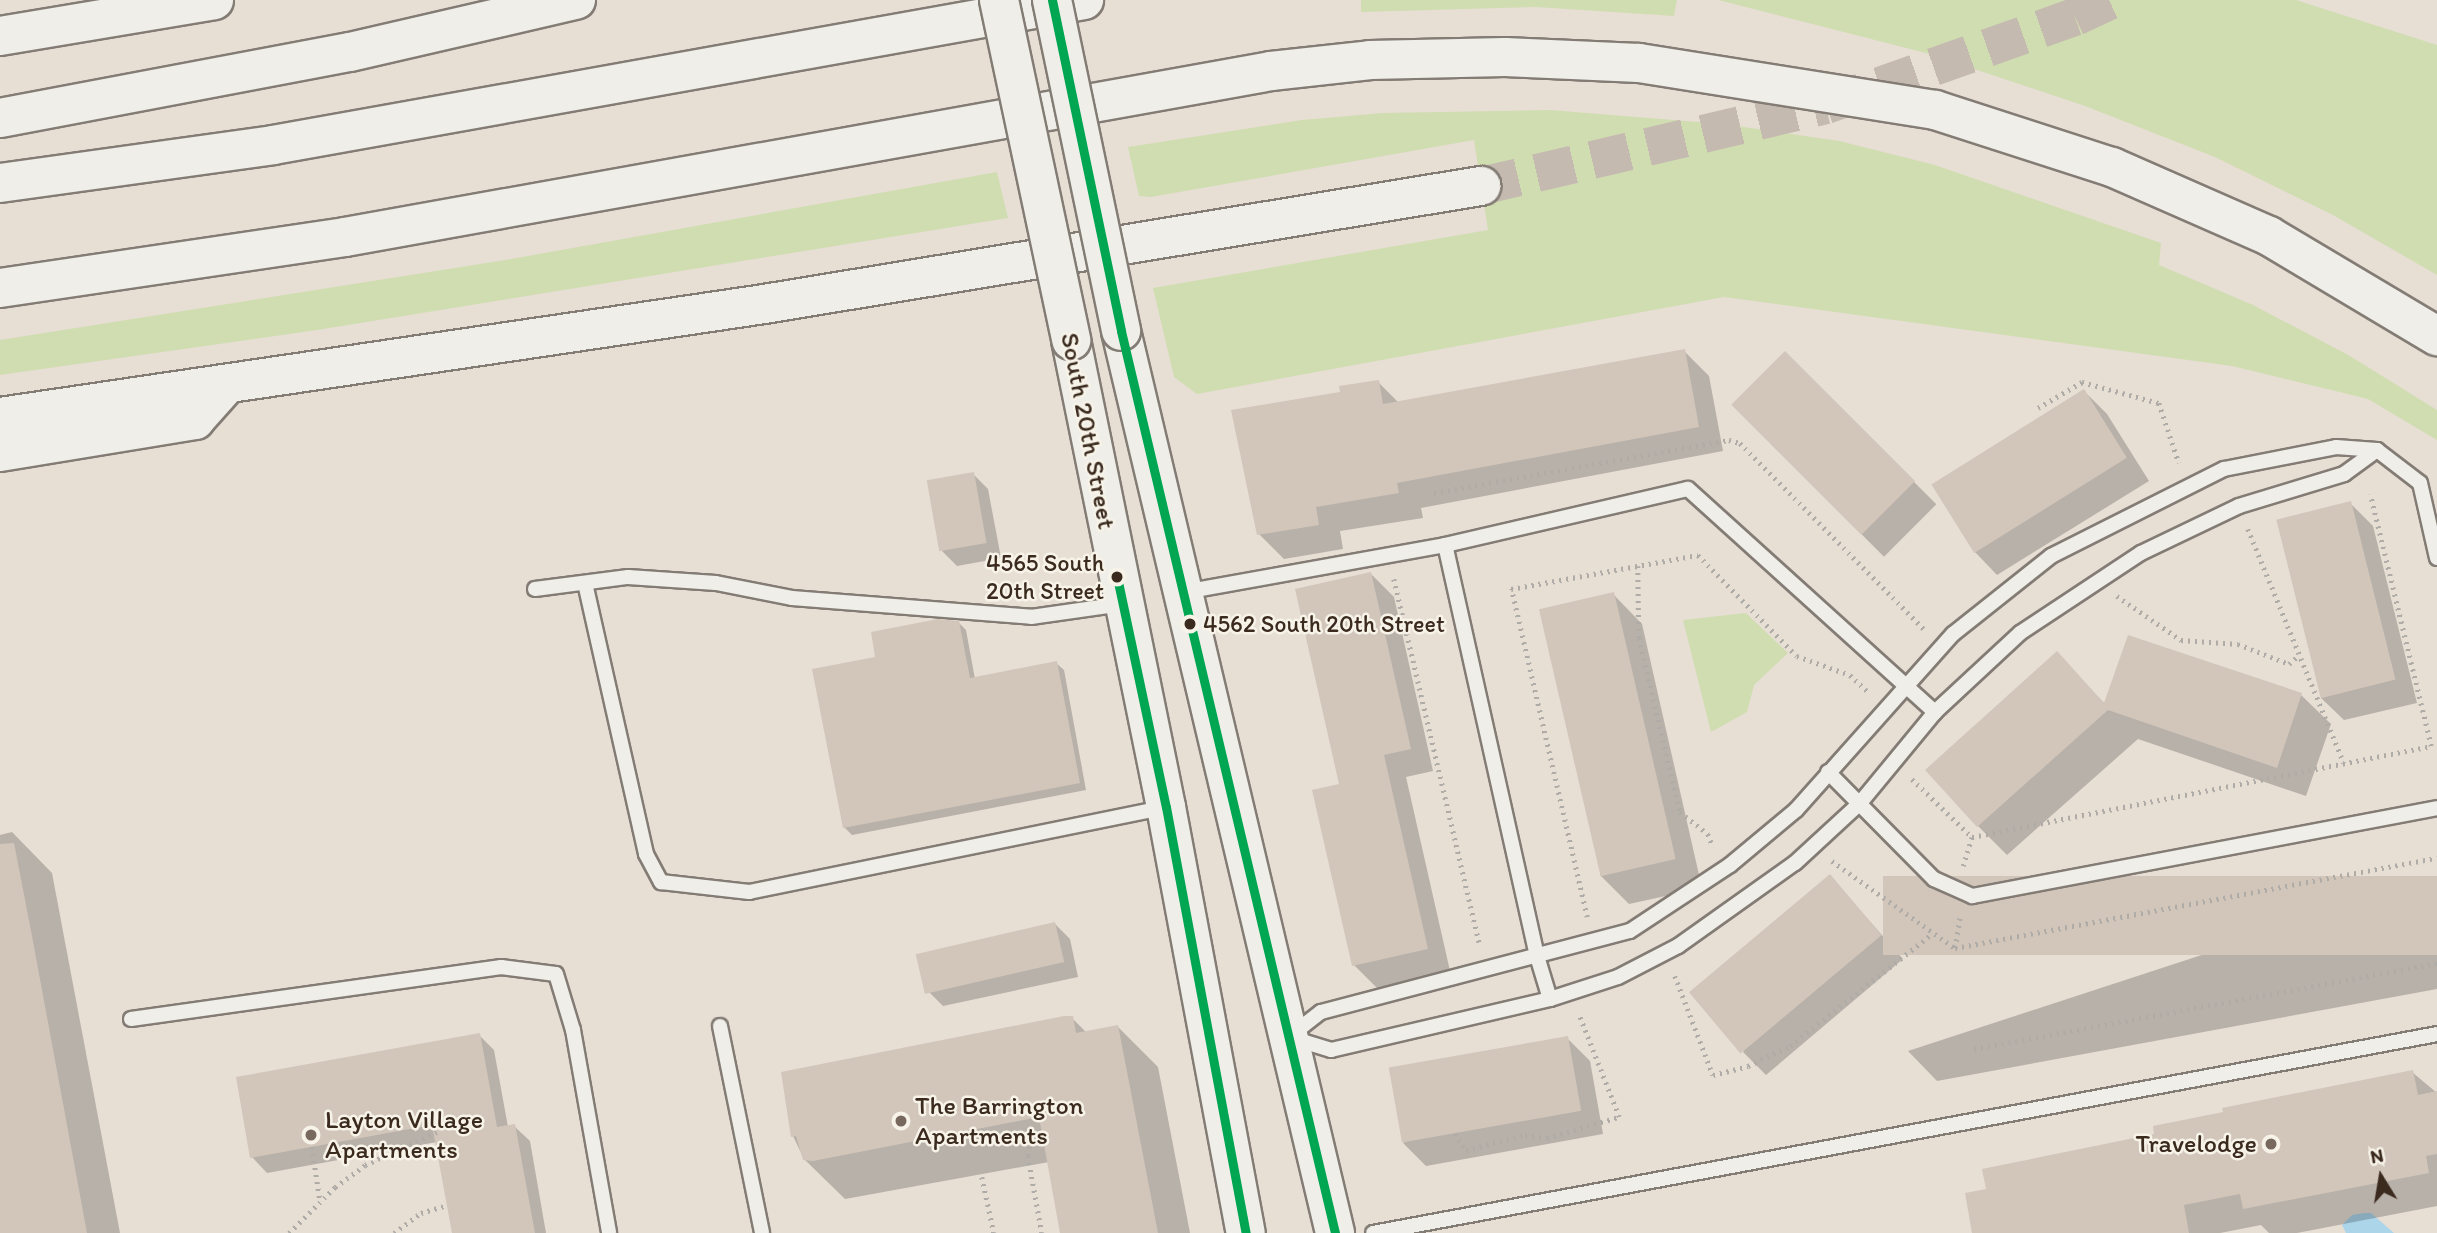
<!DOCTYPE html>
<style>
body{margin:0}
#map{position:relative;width:2437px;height:1233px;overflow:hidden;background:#e7ded4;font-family:Itim,sans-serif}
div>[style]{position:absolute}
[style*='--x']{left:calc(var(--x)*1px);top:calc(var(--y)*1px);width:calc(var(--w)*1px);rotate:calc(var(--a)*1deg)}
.green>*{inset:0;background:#d0ddb1}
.water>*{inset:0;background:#acd5ea}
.shadow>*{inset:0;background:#0003;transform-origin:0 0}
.building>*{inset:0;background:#d2c6bb;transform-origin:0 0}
.highway-tunnel>*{height:38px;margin-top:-19px;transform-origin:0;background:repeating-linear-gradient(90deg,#c5bab0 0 38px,transparent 0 57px)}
.path>*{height:4.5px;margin-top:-2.25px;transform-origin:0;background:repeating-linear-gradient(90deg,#afaba6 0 2px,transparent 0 7px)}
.roads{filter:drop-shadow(2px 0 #837c75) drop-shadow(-2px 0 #837c75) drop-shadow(0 2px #837c75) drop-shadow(0 -2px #837c75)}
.lane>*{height:14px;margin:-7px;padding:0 7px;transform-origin:7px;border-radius:7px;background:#f0eee9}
.secondary>*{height:38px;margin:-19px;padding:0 19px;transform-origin:19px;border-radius:19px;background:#f0eee9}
.highway>*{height:38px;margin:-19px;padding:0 19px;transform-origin:19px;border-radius:19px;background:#f0eee9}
.bridges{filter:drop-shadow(2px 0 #837c75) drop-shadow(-2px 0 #837c75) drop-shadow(0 2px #837c75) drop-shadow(0 -2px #837c75)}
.secondary-bridge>*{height:38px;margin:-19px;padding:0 19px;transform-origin:19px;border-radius:19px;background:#f0eee9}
.bus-1>*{height:9px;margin:-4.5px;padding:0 4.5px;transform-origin:4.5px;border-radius:4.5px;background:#00a651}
.dots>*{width:19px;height:19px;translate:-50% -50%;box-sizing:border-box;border:4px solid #f7f3e8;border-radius:50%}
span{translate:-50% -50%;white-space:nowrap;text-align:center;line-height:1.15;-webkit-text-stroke:5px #f7f3e8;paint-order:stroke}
.bus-label{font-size:24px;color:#3b2a1e}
.right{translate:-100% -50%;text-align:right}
.left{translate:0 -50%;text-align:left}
.street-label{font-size:26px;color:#3b2a1e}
.poi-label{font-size:26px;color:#3b2a1e}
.north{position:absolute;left:2346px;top:1142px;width:70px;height:70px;-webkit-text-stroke:5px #f7f3e8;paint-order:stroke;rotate:349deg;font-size:19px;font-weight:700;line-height:28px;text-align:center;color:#3b2a1e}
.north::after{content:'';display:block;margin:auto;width:24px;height:32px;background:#3b2a1e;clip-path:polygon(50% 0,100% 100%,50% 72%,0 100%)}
</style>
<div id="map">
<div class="green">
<i style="clip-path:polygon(1361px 0,1677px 0,1674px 16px,1536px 7px,1361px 12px)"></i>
<i style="clip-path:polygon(1718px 0,2296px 0,2437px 45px,2437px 275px,2333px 215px,2215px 157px,2085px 106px,1926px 53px)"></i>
<i style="clip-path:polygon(1550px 110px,1723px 124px,1839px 141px,1935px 165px,2161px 243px,2159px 265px,2253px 305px,2350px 356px,2437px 410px,2437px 440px,2368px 399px,2232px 366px,1724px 297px,1197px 394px,1174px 377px,1153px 288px,1488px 230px,1474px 140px,1151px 197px,1139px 196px,1128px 147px,1302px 120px,1383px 113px)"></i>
<i style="clip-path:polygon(997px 172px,1008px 218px,317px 330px,0 375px,0 340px,511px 259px)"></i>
<i style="clip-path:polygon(1746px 613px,1788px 653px,1754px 685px,1747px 712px,1711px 732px,1683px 620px)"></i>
</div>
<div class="water">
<i style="clip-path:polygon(2364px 1213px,2371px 1213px,2394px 1233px,2346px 1233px,2342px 1225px,2352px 1215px)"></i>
</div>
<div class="shadow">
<i style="clip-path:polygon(1684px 351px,1709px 376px,1723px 451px,1421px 508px,1423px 518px,1340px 531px,1343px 549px,1284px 559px,1259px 534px,1342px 393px,1378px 382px,1399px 403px)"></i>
<i style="left:1785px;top:353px;width:214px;height:74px;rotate:45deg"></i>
<i style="clip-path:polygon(2084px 391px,2107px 414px,2149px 481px,1997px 575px,1975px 552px,1933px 485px)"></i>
<i style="clip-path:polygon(973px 474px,988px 489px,1001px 558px,957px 566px,942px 551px)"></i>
<i style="clip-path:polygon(2350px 503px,2373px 526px,2417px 703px,2344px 720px,2321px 698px)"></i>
<i style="clip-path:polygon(1371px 574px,1394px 597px,1433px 771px,1406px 777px,1450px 971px,1377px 988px,1354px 965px,1341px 785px)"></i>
<i style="clip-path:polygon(1613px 594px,1642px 624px,1702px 888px,1629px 904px,1600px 875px)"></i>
<i style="clip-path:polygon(959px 623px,966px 630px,975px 679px,1056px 663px,1064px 670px,1086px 790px,852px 835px,844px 827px,877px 658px)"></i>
<i style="clip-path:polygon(2057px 654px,2105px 704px,2301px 695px,2331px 724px,2306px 796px,2138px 739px,2007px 855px,1978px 826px)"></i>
<i style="clip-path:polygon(12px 832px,52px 873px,120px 1233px,0 1233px,0 835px)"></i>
<i style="clip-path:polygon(1830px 876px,1903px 959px,1766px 1075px,1743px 1052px)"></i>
<i style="clip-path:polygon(2437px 878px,2437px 989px,1937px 1081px,1908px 1051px)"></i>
<i style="clip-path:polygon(1054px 923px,1070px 939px,1078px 977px,943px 1006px,928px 991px)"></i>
<i style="clip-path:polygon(1072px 1018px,1087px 1033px,1118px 1027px,1158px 1067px,1190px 1233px,1063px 1233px,1049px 1162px,845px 1199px,804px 1159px,793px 1136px)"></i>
<i style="clip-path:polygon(479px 1035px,494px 1050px,508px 1127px,514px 1126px,530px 1141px,546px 1233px,453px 1233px,437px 1142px,267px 1173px,252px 1157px)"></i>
<i style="clip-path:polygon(1567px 1038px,1590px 1061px,1603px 1134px,1426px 1166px,1403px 1143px)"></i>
<i style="clip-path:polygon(2412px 1072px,2437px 1093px,2437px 1206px,2297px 1233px,2269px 1233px,2261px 1225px,2220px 1233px,1972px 1233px,1988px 1190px,2157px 1136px)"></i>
</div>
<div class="building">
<i style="clip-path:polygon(1685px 349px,1699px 427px,1397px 483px,1399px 493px,1316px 507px,1319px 525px,1257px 535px,1231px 410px,1340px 392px,1339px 386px,1379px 380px,1383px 404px)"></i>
<i style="left:1785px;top:351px;width:184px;height:76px;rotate:45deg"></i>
<i style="left:2084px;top:389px;width:81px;height:180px;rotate:58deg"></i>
<i style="left:974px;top:472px;width:72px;height:48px;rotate:80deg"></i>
<i style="left:2351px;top:501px;width:184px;height:77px;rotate:76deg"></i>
<i style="clip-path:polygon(1371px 572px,1411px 749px,1384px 755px,1428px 949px,1352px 966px,1312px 790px,1339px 784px,1295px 589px)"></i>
<i style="left:1614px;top:592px;width:274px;height:77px;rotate:77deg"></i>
<i style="clip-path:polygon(938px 619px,959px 621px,970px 678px,1057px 661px,1080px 783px,843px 828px,812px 669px,875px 657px,871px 632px)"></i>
<i style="clip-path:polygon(2128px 635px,2302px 693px,2277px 768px,2108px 710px,1977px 827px,1925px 770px,2057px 651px,2104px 703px)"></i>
<i style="clip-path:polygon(14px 843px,32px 936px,87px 1233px,0 1233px,0 844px)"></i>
<i style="left:1830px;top:874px;width:80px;height:184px;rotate:50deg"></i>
<i style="left:2437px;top:876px;width:79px;height:554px;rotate:90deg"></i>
<i style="left:1055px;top:922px;width:41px;height:143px;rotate:77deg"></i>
<i style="clip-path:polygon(1064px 1016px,1073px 1016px,1076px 1033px,1118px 1025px,1158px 1233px,1060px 1233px,1039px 1117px,813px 1161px,803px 1160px,796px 1136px,791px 1137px,781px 1072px)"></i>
<i style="clip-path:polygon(480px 1033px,497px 1127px,515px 1124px,535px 1233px,452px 1233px,432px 1125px,250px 1158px,236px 1077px)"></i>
<i style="left:1568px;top:1036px;width:76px;height:182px;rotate:80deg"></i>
<i style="clip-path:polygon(2413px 1070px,2418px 1095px,2437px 1091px,2437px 1154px,2426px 1156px,2429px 1173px,2243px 1209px,2240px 1194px,2184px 1205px,2189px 1233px,1972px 1233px,1965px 1193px,1986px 1189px,1982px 1169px,2154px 1134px,2153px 1126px,2223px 1112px,2222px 1108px)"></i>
</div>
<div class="highway-tunnel">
<i style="--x:1481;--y:186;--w:354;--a:-13.2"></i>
<i style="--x:1826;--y:105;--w:264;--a:-19.5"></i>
<i style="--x:2075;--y:17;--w:40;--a:-25"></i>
</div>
<div class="path">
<i style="--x:2038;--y:408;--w:51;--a:-30.6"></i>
<i style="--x:2082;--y:382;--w:80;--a:15.3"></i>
<i style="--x:2159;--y:403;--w:63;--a:71.6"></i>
<i style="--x:1434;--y:493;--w:300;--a:-10.2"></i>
<i style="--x:1729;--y:440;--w:11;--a:15"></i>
<i style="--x:1740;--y:443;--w:262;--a:45.3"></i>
<i style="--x:2248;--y:529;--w:253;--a:67.7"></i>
<i style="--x:1638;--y:566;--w:72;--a:89.2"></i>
<i style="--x:1639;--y:638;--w:179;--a:76.7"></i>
<i style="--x:1680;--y:812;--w:36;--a:38"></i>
<i style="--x:1708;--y:834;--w:14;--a:69"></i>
<i style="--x:1394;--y:579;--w:376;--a:76.8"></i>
<i style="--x:2117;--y:596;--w:78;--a:34.5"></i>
<i style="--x:2181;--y:640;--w:57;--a:4"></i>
<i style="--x:2238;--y:644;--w:55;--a:21.4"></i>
<i style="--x:2289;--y:664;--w:13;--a:-42"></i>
<i style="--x:1912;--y:779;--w:83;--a:44"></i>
<i style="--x:1972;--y:837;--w:468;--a:-11.2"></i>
<i style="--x:2431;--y:746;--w:259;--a:-103.6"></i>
<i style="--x:1832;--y:861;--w:151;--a:35.3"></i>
<i style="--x:1955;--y:948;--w:490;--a:-10.6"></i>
<i style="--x:1963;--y:866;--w:30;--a:-73"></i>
<i style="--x:1587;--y:917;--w:337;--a:-103"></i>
<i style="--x:1511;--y:589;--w:190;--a:-10.3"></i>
<i style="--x:1698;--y:555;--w:141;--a:45.6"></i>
<i style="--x:1797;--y:656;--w:56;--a:19.7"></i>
<i style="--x:1850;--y:675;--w:25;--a:43"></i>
<i style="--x:1955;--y:948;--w:31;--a:-81"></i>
<i style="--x:1675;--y:976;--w:106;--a:69"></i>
<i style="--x:1713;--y:1075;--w:36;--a:-14"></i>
<i style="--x:1748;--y:1066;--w:47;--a:-25.5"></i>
<i style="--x:1790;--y:1046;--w:181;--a:-38.3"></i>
<i style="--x:1974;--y:1049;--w:471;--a:-10.5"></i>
<i style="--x:1041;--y:1131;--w:13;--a:138"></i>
<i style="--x:1031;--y:1140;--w:16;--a:101"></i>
<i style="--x:1028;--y:1156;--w:78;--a:79.7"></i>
<i style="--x:1455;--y:1134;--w:19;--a:55"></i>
<i style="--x:1466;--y:1150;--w:61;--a:-14.3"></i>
<i style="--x:1525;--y:1135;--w:22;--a:8"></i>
<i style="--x:1547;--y:1138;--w:75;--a:-16.3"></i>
<i style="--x:1619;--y:1117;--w:110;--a:-111.4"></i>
<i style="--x:312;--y:1147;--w:54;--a:81.4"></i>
<i style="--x:982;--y:1177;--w:57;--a:77.9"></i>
<i style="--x:289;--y:1233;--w:65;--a:-45"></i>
<i style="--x:335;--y:1187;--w:37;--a:-36"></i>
<i style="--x:365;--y:1165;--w:79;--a:-24.6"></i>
<i style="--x:394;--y:1233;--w:34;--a:-37"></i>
<i style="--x:421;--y:1213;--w:27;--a:-17"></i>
</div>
<div class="roads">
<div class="lane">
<i style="--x:585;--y:583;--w:278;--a:77.3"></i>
<i style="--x:646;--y:854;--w:32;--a:62"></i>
<i style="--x:661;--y:882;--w:89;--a:6.5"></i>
<i style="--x:749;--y:892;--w:426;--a:-11.5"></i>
<i style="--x:535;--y:589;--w:94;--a:-7.4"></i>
<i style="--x:628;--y:577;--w:88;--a:3.9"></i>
<i style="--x:716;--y:583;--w:77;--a:11.2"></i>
<i style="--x:792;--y:598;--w:240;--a:4.5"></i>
<i style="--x:1031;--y:617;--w:92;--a:-8.1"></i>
<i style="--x:1184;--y:592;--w:265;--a:-10.2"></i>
<i style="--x:1828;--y:772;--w:151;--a:45.3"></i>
<i style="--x:1934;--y:879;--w:42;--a:24.1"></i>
<i style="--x:1972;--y:896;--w:473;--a:-10.7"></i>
<i style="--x:1550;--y:999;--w:45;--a:-106.8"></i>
<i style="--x:1537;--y:956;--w:421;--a:-102.6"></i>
<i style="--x:1445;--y:545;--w:249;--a:-13"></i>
<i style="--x:1688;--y:489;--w:333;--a:42.1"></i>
<i style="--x:131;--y:1019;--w:374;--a:-8"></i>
<i style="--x:501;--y:967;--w:55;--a:7.3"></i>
<i style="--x:556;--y:974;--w:59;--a:73.1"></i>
<i style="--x:573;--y:1030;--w:206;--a:79.9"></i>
<i style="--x:720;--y:1026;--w:211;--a:78.5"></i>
<i style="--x:1290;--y:1036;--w:39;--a:-38"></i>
<i style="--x:1321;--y:1012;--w:319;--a:-14.7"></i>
<i style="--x:1630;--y:931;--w:120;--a:-33.4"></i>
<i style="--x:1730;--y:865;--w:86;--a:-39.8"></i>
<i style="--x:1796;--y:810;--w:236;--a:-48.3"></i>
<i style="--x:1953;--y:634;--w:125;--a:-38.5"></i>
<i style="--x:2051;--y:556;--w:194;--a:-26.7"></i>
<i style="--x:2224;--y:469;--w:114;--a:-11.1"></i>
<i style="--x:2336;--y:447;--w:41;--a:4.2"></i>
<i style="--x:2377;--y:450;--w:54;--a:37.5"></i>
<i style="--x:2420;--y:483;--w:77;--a:77.2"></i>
<i style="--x:1292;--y:1038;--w:41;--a:17.1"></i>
<i style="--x:1331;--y:1050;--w:225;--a:-13.1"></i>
<i style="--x:1550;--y:999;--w:71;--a:-17.9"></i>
<i style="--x:1618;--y:977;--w:68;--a:-27.3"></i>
<i style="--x:1678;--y:946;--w:143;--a:-35.4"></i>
<i style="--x:1795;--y:863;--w:88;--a:-42.7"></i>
<i style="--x:1860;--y:803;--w:118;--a:-50.5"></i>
<i style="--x:1935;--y:712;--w:116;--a:-42.9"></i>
<i style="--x:2020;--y:633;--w:145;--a:-33.5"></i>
<i style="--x:2141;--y:553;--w:109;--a:-25.6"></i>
<i style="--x:2239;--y:506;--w:110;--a:-16.9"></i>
<i style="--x:2344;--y:474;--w:41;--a:-36"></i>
<i style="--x:1373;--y:1233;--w:1082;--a:-10.59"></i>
</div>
<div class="secondary">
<i style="--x:1121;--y:331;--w:927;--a:76.65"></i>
<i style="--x:1071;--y:340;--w:477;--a:78.5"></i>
<i style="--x:1166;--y:807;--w:433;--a:79.4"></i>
</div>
<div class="highway">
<i style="--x:0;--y:36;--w:217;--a:-9.5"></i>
<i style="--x:0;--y:118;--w:356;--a:-10.7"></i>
<i style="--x:350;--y:52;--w:232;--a:-13"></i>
<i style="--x:0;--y:183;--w:276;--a:-7.9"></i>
<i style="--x:273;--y:145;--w:824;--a:-10.14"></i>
<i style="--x:0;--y:288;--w:349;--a:-8.4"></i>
<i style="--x:345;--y:237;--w:941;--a:-10.16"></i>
<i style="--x:1271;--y:71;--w:100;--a:-6.3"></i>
<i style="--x:1370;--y:60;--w:135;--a:-1.3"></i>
<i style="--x:1505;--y:57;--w:134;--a:2.6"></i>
<i style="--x:1639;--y:63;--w:300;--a:9"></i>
<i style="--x:1935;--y:110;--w:186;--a:17.9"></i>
<i style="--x:2112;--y:167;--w:171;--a:23.7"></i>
<i style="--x:2269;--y:236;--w:196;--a:30.8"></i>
<i style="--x:0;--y:417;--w:772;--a:-8.41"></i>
<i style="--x:764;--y:304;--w:727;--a:-9.35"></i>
<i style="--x:0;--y:452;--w:198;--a:-9.3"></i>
<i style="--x:195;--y:420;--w:48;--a:-48.4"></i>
</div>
</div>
<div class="bridges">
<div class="secondary-bridge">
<i style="--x:999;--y:0;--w:348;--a:78"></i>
<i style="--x:1052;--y:0;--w:338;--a:78.2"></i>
</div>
</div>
<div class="bus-1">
<i style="--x:1052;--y:0;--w:338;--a:78.2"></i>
<i style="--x:1121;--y:331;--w:927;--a:76.65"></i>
<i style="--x:1117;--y:577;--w:235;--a:78"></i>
<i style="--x:1166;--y:807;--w:433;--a:79.4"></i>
</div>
<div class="dots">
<i style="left:1117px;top:577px;background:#3b2a1e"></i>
<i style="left:1190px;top:624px;background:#3b2a1e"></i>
<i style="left:901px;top:1121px;background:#77695e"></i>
<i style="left:311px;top:1135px;background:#77695e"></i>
<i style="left:2271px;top:1144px;background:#77695e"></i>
</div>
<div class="bus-label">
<span class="right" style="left:1104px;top:577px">4565 South<br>20th Street</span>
<span class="left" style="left:1203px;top:624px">4562 South 20th Street</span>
</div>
<div class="street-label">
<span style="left:1088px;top:431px;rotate:79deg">South 20th Street</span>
</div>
<div class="poi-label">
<span class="left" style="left:915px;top:1121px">The Barrington<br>Apartments</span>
<span class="left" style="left:325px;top:1135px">Layton Village<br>Apartments</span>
<span class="right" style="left:2257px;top:1144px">Travelodge</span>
</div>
<div class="north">N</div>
</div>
